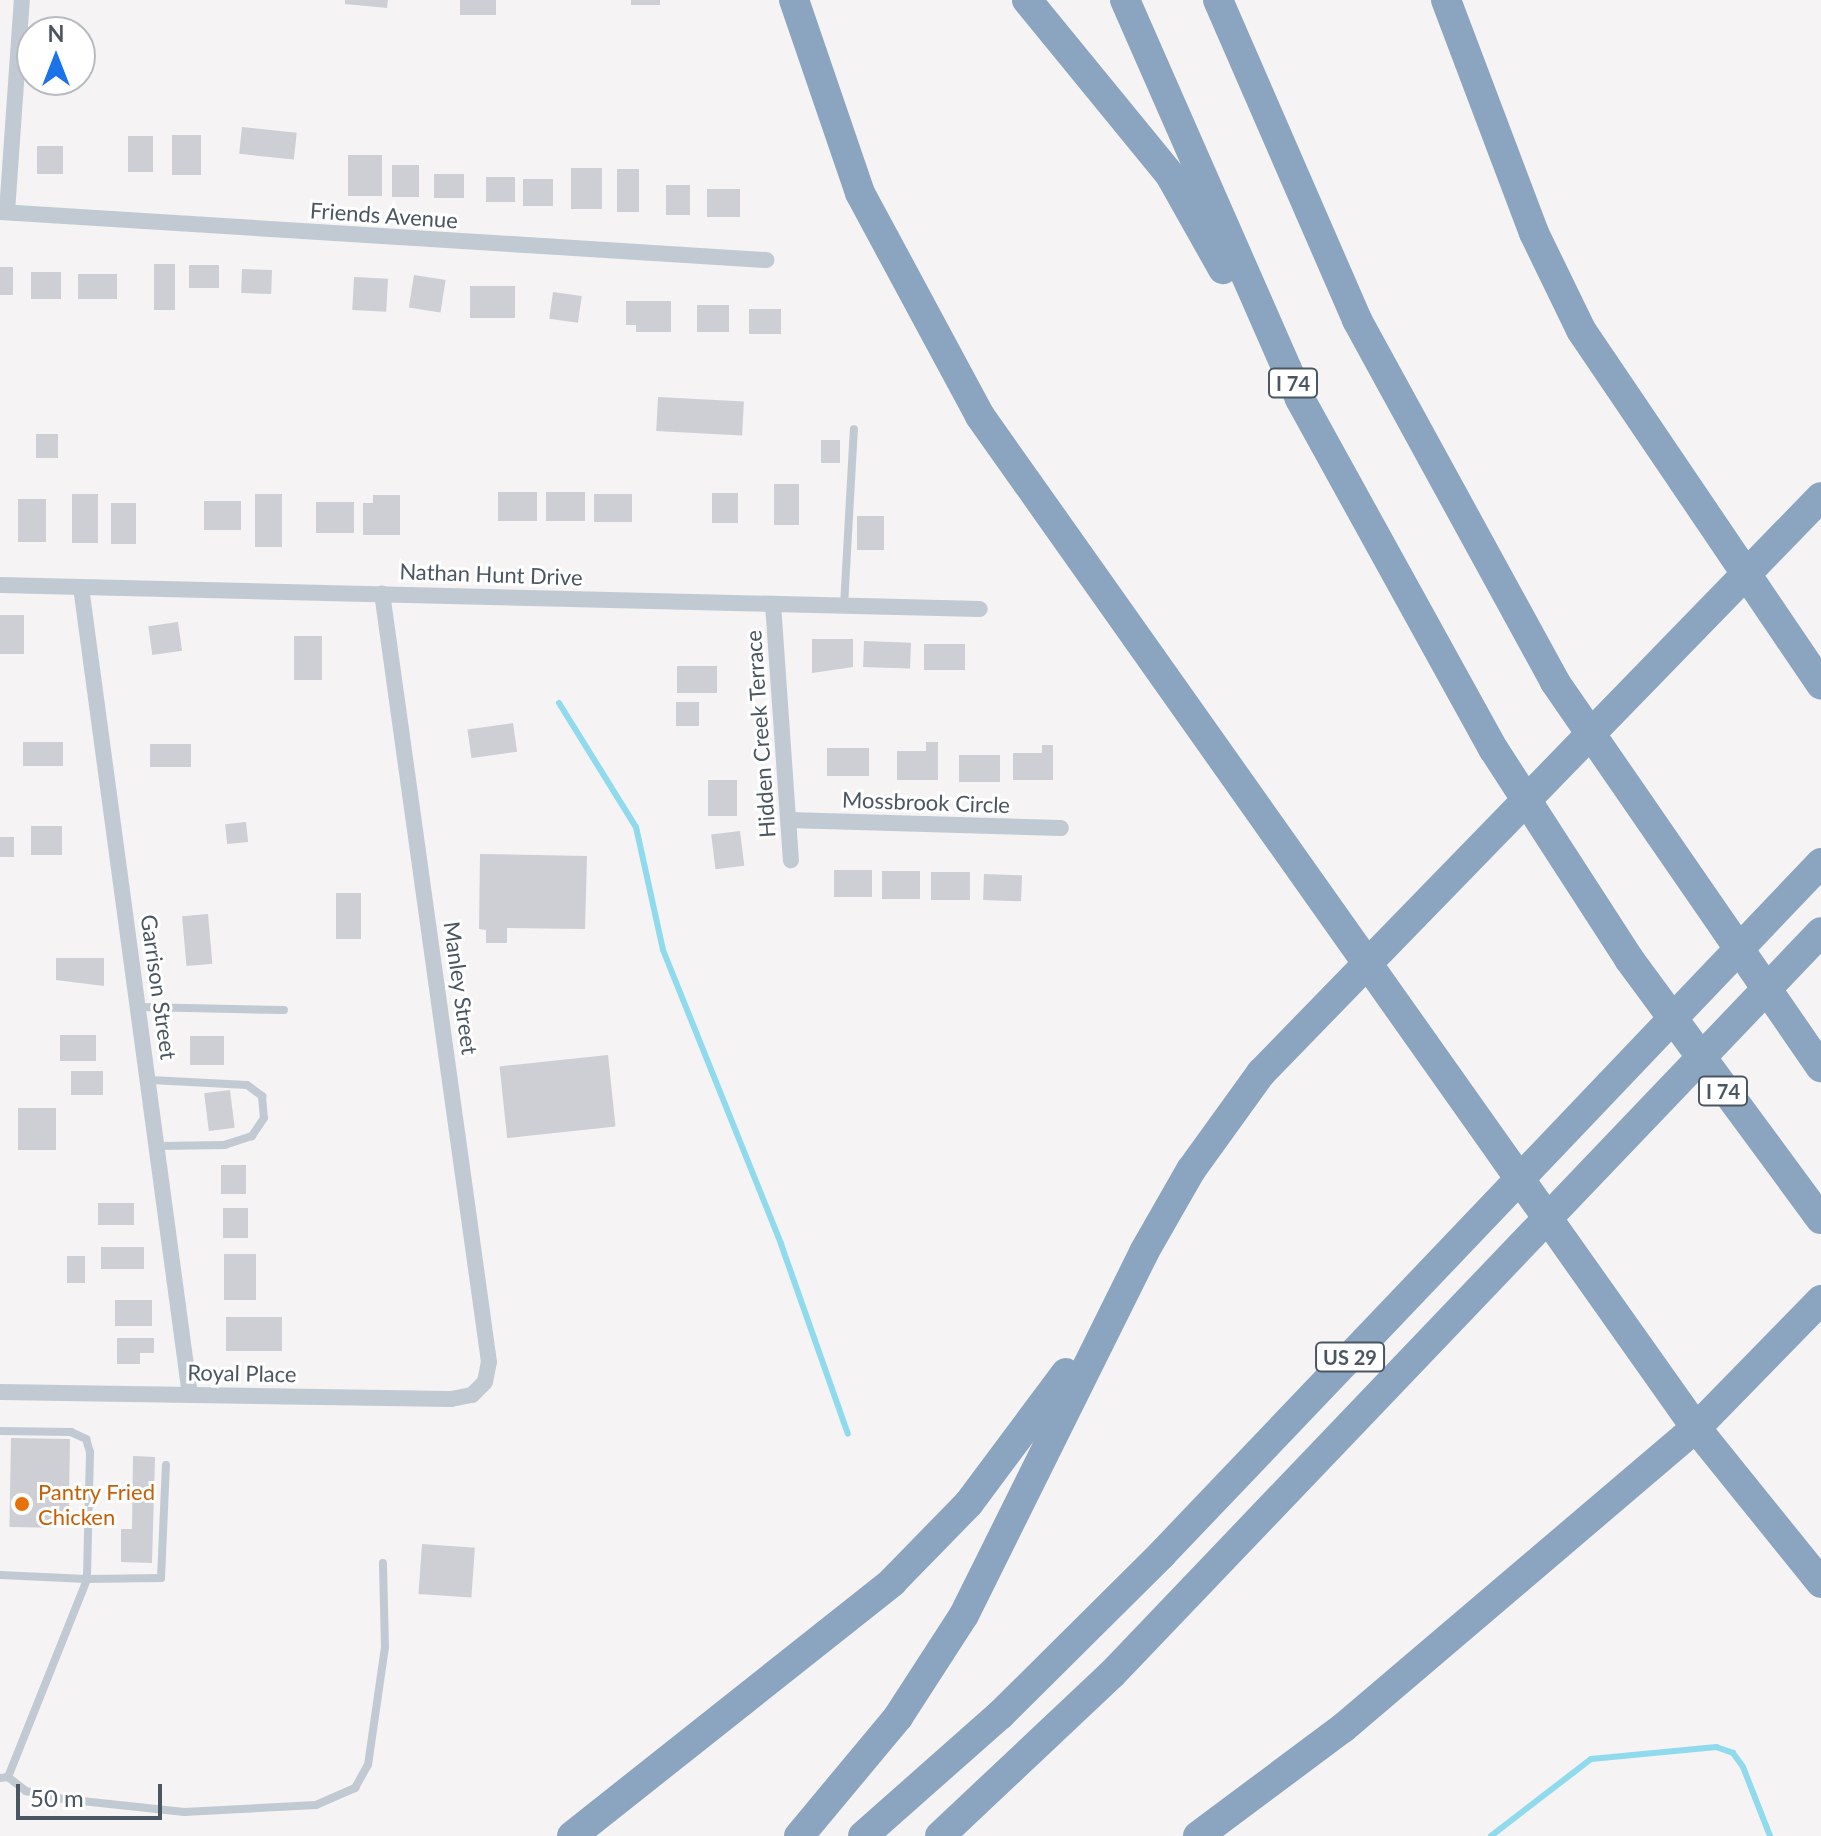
<!DOCTYPE html>
<style>
body{margin:0}
#map{position:relative;width:1821px;height:1836px;overflow:hidden;background:#f5f3f3;font-family:Lato,sans-serif}
div>[style]{position:absolute}
[style*='--x']{left:calc(var(--x)*1px);top:calc(var(--y)*1px);width:calc(var(--w)*1px);rotate:calc(var(--a)*1deg)}
.stream>*{height:6px;margin:-3px;padding:0 3px;transform-origin:3px;border-radius:3px;background:#90daee}
.building>*{inset:0;background:#cdcfd5;transform-origin:0 0}
.lane>*{height:8px;margin:-4px;padding:0 4px;transform-origin:4px;border-radius:4px;background:#c1cad2}
.street>*{height:16px;margin:-8px;padding:0 8px;transform-origin:8px;border-radius:8px;background:#c1cad2}
.highway>*{height:30px;margin:-15px;padding:0 15px;transform-origin:15px;border-radius:15px;background:#8ba5c1}
.dots>*{width:22px;height:22px;translate:-50% -50%;box-sizing:border-box;border:4px solid #fff;border-radius:50%}
span{translate:-50% -50%;white-space:nowrap;text-align:center;line-height:1.15;-webkit-text-stroke:6px #fff;paint-order:stroke}
.shield-label span{padding:2px 6px;background:#fff;border:2px solid;border-radius:6px;-webkit-text-stroke-width:0}
.shield-label{font-size:20px;color:#4a5661;font-weight:700}
.street-label{font-size:22px;color:#4a5661}
.food-label{font-size:22px;color:#c56008}
.left{translate:0 -50%;text-align:left}
.north{position:absolute;left:16px;top:16px;width:80px;height:80px;box-sizing:border-box;background:#fff;border:2px solid #b7bbc0;border-radius:50%;rotate:0deg;font-size:22px;font-weight:700;line-height:32px;text-align:center;color:#4a5661}
.north::after{content:'';display:block;margin:auto;width:28px;height:36px;background:#1a73e8;clip-path:polygon(50% 0,100% 100%,50% 72%,0 100%)}
.scale{position:absolute;left:16px;top:1784px;width:146px;height:36px;box-sizing:border-box;border:4px solid #4a5661;border-top:0;padding-left:10px;font-size:24px;line-height:28px;white-space:nowrap;color:#4a5661;-webkit-text-stroke:6px #fff;paint-order:stroke}
</style>
<div id="map">
<div class="stream">
<i style="--x:559;--y:703;--w:146;--a:58.2"></i>
<i style="--x:636;--y:827;--w:126;--a:77.6"></i>
<i style="--x:663;--y:950;--w:317;--a:68.1"></i>
<i style="--x:781;--y:1244;--w:201;--a:70.6"></i>
<i style="--x:1491;--y:1836;--w:126;--a:-37.6"></i>
<i style="--x:1591;--y:1759;--w:126;--a:-5.5"></i>
<i style="--x:1716;--y:1747;--w:18;--a:19"></i>
<i style="--x:1733;--y:1753;--w:17;--a:54"></i>
<i style="--x:1743;--y:1767;--w:74;--a:68.6"></i>
</div>
<div class="building">
<i style="clip-path:polygon(345px 0,388px 0,387px 8px,345px 4px)"></i>
<i style="left:460px;top:0;width:36px;height:15px"></i>
<i style="left:631px;top:0;width:29px;height:5px"></i>
<i style="left:242px;top:127px;width:55px;height:27px;rotate:6deg"></i>
<i style="left:172px;top:135px;width:29px;height:40px"></i>
<i style="left:128px;top:136px;width:25px;height:36px"></i>
<i style="left:37px;top:146px;width:26px;height:28px"></i>
<i style="left:348px;top:155px;width:34px;height:41px"></i>
<i style="left:392px;top:165px;width:27px;height:32px"></i>
<i style="left:571px;top:168px;width:31px;height:41px"></i>
<i style="left:617px;top:169px;width:22px;height:43px"></i>
<i style="left:434px;top:174px;width:30px;height:24px"></i>
<i style="left:486px;top:177px;width:29px;height:25px"></i>
<i style="left:523px;top:179px;width:30px;height:27px"></i>
<i style="left:666px;top:185px;width:24px;height:30px"></i>
<i style="left:707px;top:189px;width:33px;height:28px"></i>
<i style="left:154px;top:264px;width:21px;height:46px"></i>
<i style="left:189px;top:265px;width:30px;height:23px"></i>
<i style="left:0;top:267px;width:13px;height:28px"></i>
<i style="left:242px;top:269px;width:30px;height:24px;rotate:2deg"></i>
<i style="left:31px;top:272px;width:30px;height:27px"></i>
<i style="left:78px;top:274px;width:39px;height:25px"></i>
<i style="left:414px;top:275px;width:32px;height:33px;rotate:9deg"></i>
<i style="left:354px;top:277px;width:34px;height:33px;rotate:3deg"></i>
<i style="left:470px;top:286px;width:45px;height:32px"></i>
<i style="left:553px;top:292px;width:29px;height:27px;rotate:8deg"></i>
<i style="clip-path:polygon(626px 301px,671px 301px,671px 332px,636px 332px,636px 325px,626px 325px)"></i>
<i style="left:697px;top:305px;width:32px;height:27px"></i>
<i style="left:749px;top:309px;width:32px;height:25px"></i>
<i style="left:658px;top:397px;width:86px;height:34px;rotate:3deg"></i>
<i style="left:36px;top:434px;width:22px;height:24px"></i>
<i style="left:821px;top:440px;width:19px;height:23px"></i>
<i style="left:774px;top:484px;width:25px;height:41px"></i>
<i style="left:498px;top:492px;width:39px;height:29px"></i>
<i style="left:585px;top:492px;width:29px;height:39px;rotate:90deg"></i>
<i style="left:712px;top:493px;width:26px;height:30px"></i>
<i style="left:72px;top:494px;width:26px;height:49px"></i>
<i style="left:255px;top:494px;width:27px;height:53px"></i>
<i style="left:594px;top:494px;width:38px;height:28px"></i>
<i style="clip-path:polygon(373px 495px,400px 495px,400px 535px,363px 535px,363px 503px,373px 503px)"></i>
<i style="left:18px;top:499px;width:28px;height:43px"></i>
<i style="left:204px;top:501px;width:37px;height:29px"></i>
<i style="left:316px;top:502px;width:38px;height:31px"></i>
<i style="left:111px;top:503px;width:25px;height:41px"></i>
<i style="left:857px;top:516px;width:27px;height:34px"></i>
<i style="left:0;top:615px;width:24px;height:39px"></i>
<i style="left:178px;top:622px;width:29px;height:30px;rotate:82deg"></i>
<i style="left:294px;top:636px;width:28px;height:44px"></i>
<i style="clip-path:polygon(812px 639px,853px 639px,853px 667px,812px 673px)"></i>
<i style="left:864px;top:641px;width:47px;height:26px;rotate:2deg"></i>
<i style="left:924px;top:644px;width:41px;height:26px"></i>
<i style="left:677px;top:666px;width:40px;height:27px"></i>
<i style="left:676px;top:702px;width:23px;height:24px"></i>
<i style="left:513px;top:723px;width:29px;height:46px;rotate:82deg"></i>
<i style="left:23px;top:742px;width:40px;height:24px"></i>
<i style="clip-path:polygon(926px 742px,938px 742px,938px 780px,897px 780px,897px 751px,926px 751px)"></i>
<i style="left:150px;top:744px;width:41px;height:23px"></i>
<i style="clip-path:polygon(1042px 745px,1053px 745px,1053px 780px,1013px 780px,1013px 753px,1042px 753px)"></i>
<i style="left:827px;top:748px;width:42px;height:28px"></i>
<i style="left:959px;top:755px;width:41px;height:27px"></i>
<i style="left:708px;top:780px;width:29px;height:36px"></i>
<i style="left:246px;top:822px;width:20px;height:21px;rotate:84deg"></i>
<i style="left:31px;top:826px;width:31px;height:29px"></i>
<i style="left:740px;top:831px;width:35px;height:29px;rotate:83deg"></i>
<i style="left:0;top:837px;width:14px;height:20px"></i>
<i style="clip-path:polygon(480px 854px,587px 856px,585px 929px,507px 928px,507px 943px,486px 943px,486px 930px,479px 929px)"></i>
<i style="left:834px;top:870px;width:38px;height:27px"></i>
<i style="left:882px;top:871px;width:38px;height:28px"></i>
<i style="left:931px;top:872px;width:39px;height:28px"></i>
<i style="left:984px;top:874px;width:38px;height:26px;rotate:2deg"></i>
<i style="left:336px;top:893px;width:25px;height:46px"></i>
<i style="left:208px;top:914px;width:50px;height:26px;rotate:85deg"></i>
<i style="clip-path:polygon(56px 958px,104px 958px,104px 986px,56px 980px)"></i>
<i style="left:60px;top:1035px;width:36px;height:26px"></i>
<i style="left:190px;top:1036px;width:34px;height:29px"></i>
<i style="left:608px;top:1055px;width:72px;height:109px;rotate:84deg"></i>
<i style="left:71px;top:1071px;width:32px;height:24px"></i>
<i style="left:230px;top:1090px;width:38px;height:26px;rotate:83deg"></i>
<i style="left:18px;top:1108px;width:38px;height:42px"></i>
<i style="left:221px;top:1165px;width:25px;height:29px"></i>
<i style="left:98px;top:1203px;width:36px;height:22px"></i>
<i style="left:223px;top:1208px;width:25px;height:30px"></i>
<i style="left:101px;top:1247px;width:43px;height:22px"></i>
<i style="left:224px;top:1254px;width:32px;height:46px"></i>
<i style="left:67px;top:1256px;width:18px;height:27px"></i>
<i style="left:115px;top:1300px;width:37px;height:26px"></i>
<i style="left:226px;top:1317px;width:56px;height:34px"></i>
<i style="clip-path:polygon(117px 1338px,154px 1338px,154px 1353px,140px 1353px,140px 1364px,117px 1364px)"></i>
<i style="left:11px;top:1438px;width:59px;height:89px;rotate:1deg"></i>
<i style="clip-path:polygon(133px 1456px,155px 1457px,152px 1563px,121px 1562px,121px 1529px,132px 1529px)"></i>
<i style="left:422px;top:1544px;width:53px;height:50px;rotate:4deg"></i>
</div>
<div class="lane">
<i style="--x:844;--y:606;--w:177;--a:-86.8"></i>
<i style="--x:140;--y:1007;--w:144;--a:1.2"></i>
<i style="--x:150;--y:1080;--w:97;--a:3"></i>
<i style="--x:247;--y:1085;--w:19;--a:36"></i>
<i style="--x:262;--y:1096;--w:22;--a:85"></i>
<i style="--x:264;--y:1118;--w:22;--a:124"></i>
<i style="--x:252;--y:1136;--w:28;--a:162"></i>
<i style="--x:225;--y:1145;--w:67;--a:179.1"></i>
<i style="--x:0;--y:1431;--w:71;--a:0.8"></i>
<i style="--x:71;--y:1432;--w:17;--a:25"></i>
<i style="--x:86;--y:1439;--w:14;--a:73"></i>
<i style="--x:90;--y:1452;--w:127;--a:91.4"></i>
<i style="--x:87;--y:1579;--w:87;--a:-177.4"></i>
<i style="--x:8;--y:1777;--w:23;--a:38"></i>
<i style="--x:26;--y:1791;--w:38;--a:12"></i>
<i style="--x:63;--y:1799;--w:122;--a:6.1"></i>
<i style="--x:184;--y:1812;--w:132;--a:-3"></i>
<i style="--x:316;--y:1805;--w:43;--a:-23.6"></i>
<i style="--x:355;--y:1788;--w:26;--a:-61"></i>
<i style="--x:368;--y:1765;--w:119;--a:-81.8"></i>
<i style="--x:385;--y:1647;--w:84;--a:-91.4"></i>
<i style="--x:0;--y:1778;--w:8;--a:-7"></i>
<i style="--x:8;--y:1777;--w:213;--a:-68.2"></i>
<i style="--x:87;--y:1579;--w:74;--a:-0.8"></i>
<i style="--x:161;--y:1578;--w:113;--a:-87.5"></i>
</div>
<div class="street">
<i style="--x:0;--y:212;--w:768;--a:3.59"></i>
<i style="--x:7;--y:212;--w:213;--a:-86"></i>
<i style="--x:0;--y:585;--w:980;--a:1.4"></i>
<i style="--x:81;--y:587;--w:815;--a:82.32"></i>
<i style="--x:773;--y:604;--w:257;--a:86"></i>
<i style="--x:789;--y:820;--w:272;--a:1.7"></i>
<i style="--x:0;--y:1392;--w:451;--a:0.9"></i>
<i style="--x:451;--y:1399;--w:21;--a:-11"></i>
<i style="--x:472;--y:1395;--w:18;--a:-45"></i>
<i style="--x:485;--y:1382;--w:20;--a:-79"></i>
<i style="--x:489;--y:1362;--w:776;--a:-97.92"></i>
</div>
<div class="highway">
<i style="--x:794;--y:0;--w:204;--a:71.1"></i>
<i style="--x:860;--y:193;--w:253;--a:61.7"></i>
<i style="--x:980;--y:416;--w:1240;--a:54.72"></i>
<i style="--x:1696;--y:1428;--w:199;--a:51.1"></i>
<i style="--x:1027;--y:0;--w:226;--a:50.7"></i>
<i style="--x:1170;--y:175;--w:108;--a:60.6"></i>
<i style="--x:1125;--y:0;--w:436;--a:66.3"></i>
<i style="--x:1300;--y:399;--w:401;--a:61.1"></i>
<i style="--x:1494;--y:750;--w:249;--a:57.1"></i>
<i style="--x:1629;--y:959;--w:323;--a:53.6"></i>
<i style="--x:1218;--y:0;--w:349;--a:66.5"></i>
<i style="--x:1357;--y:320;--w:413;--a:61.3"></i>
<i style="--x:1555;--y:682;--w:468;--a:55.4"></i>
<i style="--x:1446;--y:0;--w:249;--a:69.3"></i>
<i style="--x:1534;--y:233;--w:108;--a:64.1"></i>
<i style="--x:1581;--y:330;--w:428;--a:55.9"></i>
<i style="--x:572;--y:1836;--w:409;--a:-38.4"></i>
<i style="--x:892;--y:1582;--w:110;--a:-45.7"></i>
<i style="--x:969;--y:1503;--w:162;--a:-53.3"></i>
<i style="--x:799;--y:1836;--w:155;--a:-50.2"></i>
<i style="--x:898;--y:1717;--w:121;--a:-57.1"></i>
<i style="--x:964;--y:1615;--w:405;--a:-63.6"></i>
<i style="--x:1144;--y:1252;--w:95;--a:-60.2"></i>
<i style="--x:1191;--y:1170;--w:120;--a:-54.2"></i>
<i style="--x:1261;--y:1073;--w:803;--a:-45.81"></i>
<i style="--x:863;--y:1836;--w:183;--a:-41.5"></i>
<i style="--x:1000;--y:1715;--w:228;--a:-44.8"></i>
<i style="--x:1162;--y:1554;--w:955;--a:-46.36"></i>
<i style="--x:940;--y:1836;--w:236;--a:-43.3"></i>
<i style="--x:1112;--y:1674;--w:1026;--a:-46.3"></i>
<i style="--x:1198;--y:1836;--w:181;--a:-36.7"></i>
<i style="--x:1343;--y:1728;--w:463;--a:-40.4"></i>
<i style="--x:1696;--y:1428;--w:179;--a:-45.7"></i>
</div>
<div class="dots">
<i style="left:22px;top:1504px;background:#e8710a"></i>
</div>
<div class="shield-label">
<span style="left:1293px;top:383px">I 74</span>
<span style="left:1723px;top:1091px">I 74</span>
<span style="left:1350px;top:1357px">US 29</span>
</div>
<div class="street-label">
<span style="left:384px;top:215px;rotate:4deg">Friends Avenue</span>
<span style="left:491px;top:574px;rotate:2deg">Nathan Hunt Drive</span>
<span style="left:760px;top:734px;rotate:-94deg">Hidden Creek Terrace</span>
<span style="left:926px;top:802px;rotate:2deg">Mossbrook Circle</span>
<span style="left:159px;top:987px;rotate:82deg">Garrison Street</span>
<span style="left:461px;top:988px;rotate:82deg">Manley Street</span>
<span style="left:242px;top:1373px;rotate:1deg">Royal Place</span>
</div>
<div class="food-label">
<span class="left" style="left:38px;top:1504px">Pantry Fried<br>Chicken</span>
</div>
<div class="north">N</div>
<div class="scale">50 m</div>
</div>
